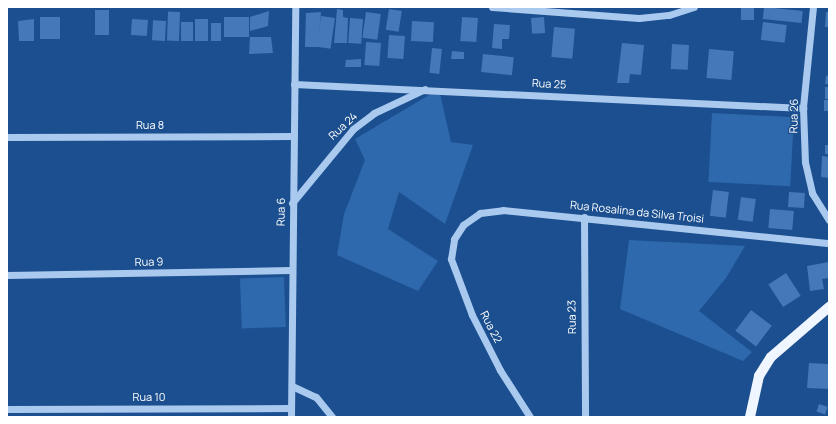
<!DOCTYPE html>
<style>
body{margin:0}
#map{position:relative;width:836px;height:424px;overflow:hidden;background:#1b4f8f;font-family:Manrope,sans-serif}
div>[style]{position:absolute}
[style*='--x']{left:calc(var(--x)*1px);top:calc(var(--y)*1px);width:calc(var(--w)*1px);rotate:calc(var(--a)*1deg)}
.green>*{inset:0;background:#2e69ad;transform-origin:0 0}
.building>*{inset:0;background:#4478b7;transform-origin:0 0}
.minor>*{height:7px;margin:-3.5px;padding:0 3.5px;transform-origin:3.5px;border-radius:3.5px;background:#a9c9ee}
.major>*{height:10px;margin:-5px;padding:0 5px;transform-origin:5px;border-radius:5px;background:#f0f6ff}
span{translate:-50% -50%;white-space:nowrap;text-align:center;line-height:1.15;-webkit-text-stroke:3px #1b4f8f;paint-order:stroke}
.street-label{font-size:11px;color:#fff}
.frame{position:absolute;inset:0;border:8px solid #fff;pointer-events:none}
</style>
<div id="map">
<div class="green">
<i style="clip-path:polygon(439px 89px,451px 142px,473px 145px,445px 224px,399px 192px,388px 229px,438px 261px,418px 291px,337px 255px,344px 214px,365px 160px,355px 139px)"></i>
<i style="left:712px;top:113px;width:82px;height:69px;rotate:3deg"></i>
<i style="clip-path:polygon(629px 240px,745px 246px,726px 278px,699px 311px,752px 352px,743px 361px,620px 309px)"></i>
<i style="left:284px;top:277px;width:50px;height:44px;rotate:88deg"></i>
</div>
<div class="building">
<i style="left:741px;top:7px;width:13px;height:13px"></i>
<i style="left:764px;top:7px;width:39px;height:12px;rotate:6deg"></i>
<i style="clip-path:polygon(337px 9px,343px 10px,343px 17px,348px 18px,347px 43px,334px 43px)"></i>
<i style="left:389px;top:9px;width:13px;height:21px;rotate:9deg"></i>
<i style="left:95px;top:10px;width:14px;height:25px"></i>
<i style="clip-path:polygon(269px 11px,268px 26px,250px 31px,250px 17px)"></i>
<i style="left:180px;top:12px;width:29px;height:12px;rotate:92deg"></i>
<i style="clip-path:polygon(321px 12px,318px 47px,305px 47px,306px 13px)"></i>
<i style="left:366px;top:12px;width:15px;height:26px;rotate:8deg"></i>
<i style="clip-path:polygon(826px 12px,829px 12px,829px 27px,825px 27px)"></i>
<i style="left:321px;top:16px;width:14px;height:31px;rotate:8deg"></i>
<i style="left:40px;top:17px;width:20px;height:22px"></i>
<i style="left:224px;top:17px;width:25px;height:20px"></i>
<i style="left:462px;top:17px;width:16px;height:24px;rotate:4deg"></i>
<i style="left:544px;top:17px;width:16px;height:13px;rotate:86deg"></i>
<i style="left:350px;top:18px;width:13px;height:25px;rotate:4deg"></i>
<i style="clip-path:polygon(34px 19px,34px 41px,19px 41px,18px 21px)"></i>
<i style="left:132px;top:19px;width:16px;height:16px;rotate:4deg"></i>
<i style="left:208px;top:19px;width:22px;height:13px;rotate:90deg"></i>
<i style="left:166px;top:21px;width:20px;height:13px;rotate:93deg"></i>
<i style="left:412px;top:21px;width:22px;height:20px;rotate:3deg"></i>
<i style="left:193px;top:22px;width:19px;height:12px;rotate:90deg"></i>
<i style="left:763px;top:22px;width:24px;height:18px;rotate:7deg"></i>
<i style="left:211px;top:23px;width:10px;height:18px"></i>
<i style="clip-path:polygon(494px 24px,510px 25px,509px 39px,502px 39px,502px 49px,492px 48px)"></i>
<i style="left:554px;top:27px;width:21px;height:30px;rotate:5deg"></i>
<i style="left:389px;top:35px;width:16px;height:23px;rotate:4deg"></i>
<i style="clip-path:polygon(250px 37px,271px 37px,273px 53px,249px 54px)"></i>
<i style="left:366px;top:42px;width:15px;height:23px;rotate:4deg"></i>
<i style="clip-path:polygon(622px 43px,644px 45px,641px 75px,630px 74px,629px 83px,617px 83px)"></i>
<i style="left:672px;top:44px;width:17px;height:25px;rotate:3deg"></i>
<i style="left:432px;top:48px;width:10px;height:25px;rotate:6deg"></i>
<i style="left:709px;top:49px;width:25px;height:29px;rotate:5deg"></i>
<i style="clip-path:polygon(452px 51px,464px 52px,464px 59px,451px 59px)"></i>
<i style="left:483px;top:54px;width:31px;height:18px;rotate:6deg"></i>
<i style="clip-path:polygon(361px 59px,361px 67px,345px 67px,346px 60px)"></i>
<i style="clip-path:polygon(829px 75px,829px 84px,825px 84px,826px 76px)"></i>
<i style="left:825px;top:87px;width:4px;height:12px"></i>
<i style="left:824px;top:100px;width:5px;height:11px"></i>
<i style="left:825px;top:145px;width:4px;height:9px"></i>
<i style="clip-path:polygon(822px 156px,829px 157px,829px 178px,821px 177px)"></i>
<i style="left:713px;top:190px;width:16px;height:26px;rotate:7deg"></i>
<i style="left:789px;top:192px;width:16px;height:15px;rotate:4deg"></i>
<i style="left:741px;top:197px;width:15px;height:23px;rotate:8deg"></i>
<i style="left:770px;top:209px;width:24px;height:19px;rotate:5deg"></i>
<i style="clip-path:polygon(829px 262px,829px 278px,822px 279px,824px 289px,810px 291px,807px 266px)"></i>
<i style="left:786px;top:273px;width:27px;height:21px;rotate:57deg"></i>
<i style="left:751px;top:310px;width:26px;height:26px;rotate:37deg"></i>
<i style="clip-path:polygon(809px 363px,828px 364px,829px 389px,807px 388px)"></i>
<i style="left:819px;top:404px;width:9px;height:8px;rotate:18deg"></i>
</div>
<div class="minor">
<i style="--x:492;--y:7;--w:147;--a:4.3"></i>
<i style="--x:639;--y:18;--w:30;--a:-6"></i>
<i style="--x:669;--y:15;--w:26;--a:-18"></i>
<i style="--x:813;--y:7;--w:101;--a:95.7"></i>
<i style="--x:803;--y:108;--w:54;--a:87.9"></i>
<i style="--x:805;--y:162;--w:32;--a:77"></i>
<i style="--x:812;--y:193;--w:32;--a:58"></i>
<i style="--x:294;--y:84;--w:510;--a:2.7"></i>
<i style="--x:7;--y:137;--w:287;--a:-0.2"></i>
<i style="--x:292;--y:203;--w:96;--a:-50.5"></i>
<i style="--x:353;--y:129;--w:26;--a:-37"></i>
<i style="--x:374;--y:113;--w:56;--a:-25.2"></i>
<i style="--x:584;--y:217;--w:200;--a:89.7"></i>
<i style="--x:7;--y:275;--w:284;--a:-1"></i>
<i style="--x:292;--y:386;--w:26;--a:25"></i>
<i style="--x:316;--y:397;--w:26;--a:51"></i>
<i style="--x:7;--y:409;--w:284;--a:-0.2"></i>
<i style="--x:291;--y:417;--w:410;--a:-89.4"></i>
<i style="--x:530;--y:417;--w:56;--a:-122.6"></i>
<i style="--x:500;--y:370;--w:62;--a:-117"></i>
<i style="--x:472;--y:315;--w:60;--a:-110.6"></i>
<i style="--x:451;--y:259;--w:20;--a:-81"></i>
<i style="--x:454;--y:239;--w:17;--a:-57"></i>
<i style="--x:463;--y:225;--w:21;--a:-35"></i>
<i style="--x:480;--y:213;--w:23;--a:-7"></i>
<i style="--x:503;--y:210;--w:328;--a:5.8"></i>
</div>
<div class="major">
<i style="--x:750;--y:417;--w:42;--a:-77.6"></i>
<i style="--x:759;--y:376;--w:22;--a:-58"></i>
<i style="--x:771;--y:357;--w:77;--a:-40.8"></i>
</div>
<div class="street-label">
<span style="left:549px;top:84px;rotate:3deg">Rua 25</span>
<span style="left:794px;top:116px;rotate:-89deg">Rua 26</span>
<span style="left:150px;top:125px">Rua 8</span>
<span style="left:343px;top:126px;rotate:-43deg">Rua 24</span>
<span style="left:281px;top:212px;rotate:-89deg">Rua 6</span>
<span style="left:637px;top:212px;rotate:6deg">Rua Rosalina da Silva Troisi</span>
<span style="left:149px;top:262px;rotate:-1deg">Rua 9</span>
<span style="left:572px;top:317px;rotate:-91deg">Rua 23</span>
<span style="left:491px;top:327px;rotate:63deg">Rua 22</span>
<span style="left:149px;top:397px">Rua 10</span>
</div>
<div class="frame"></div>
</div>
